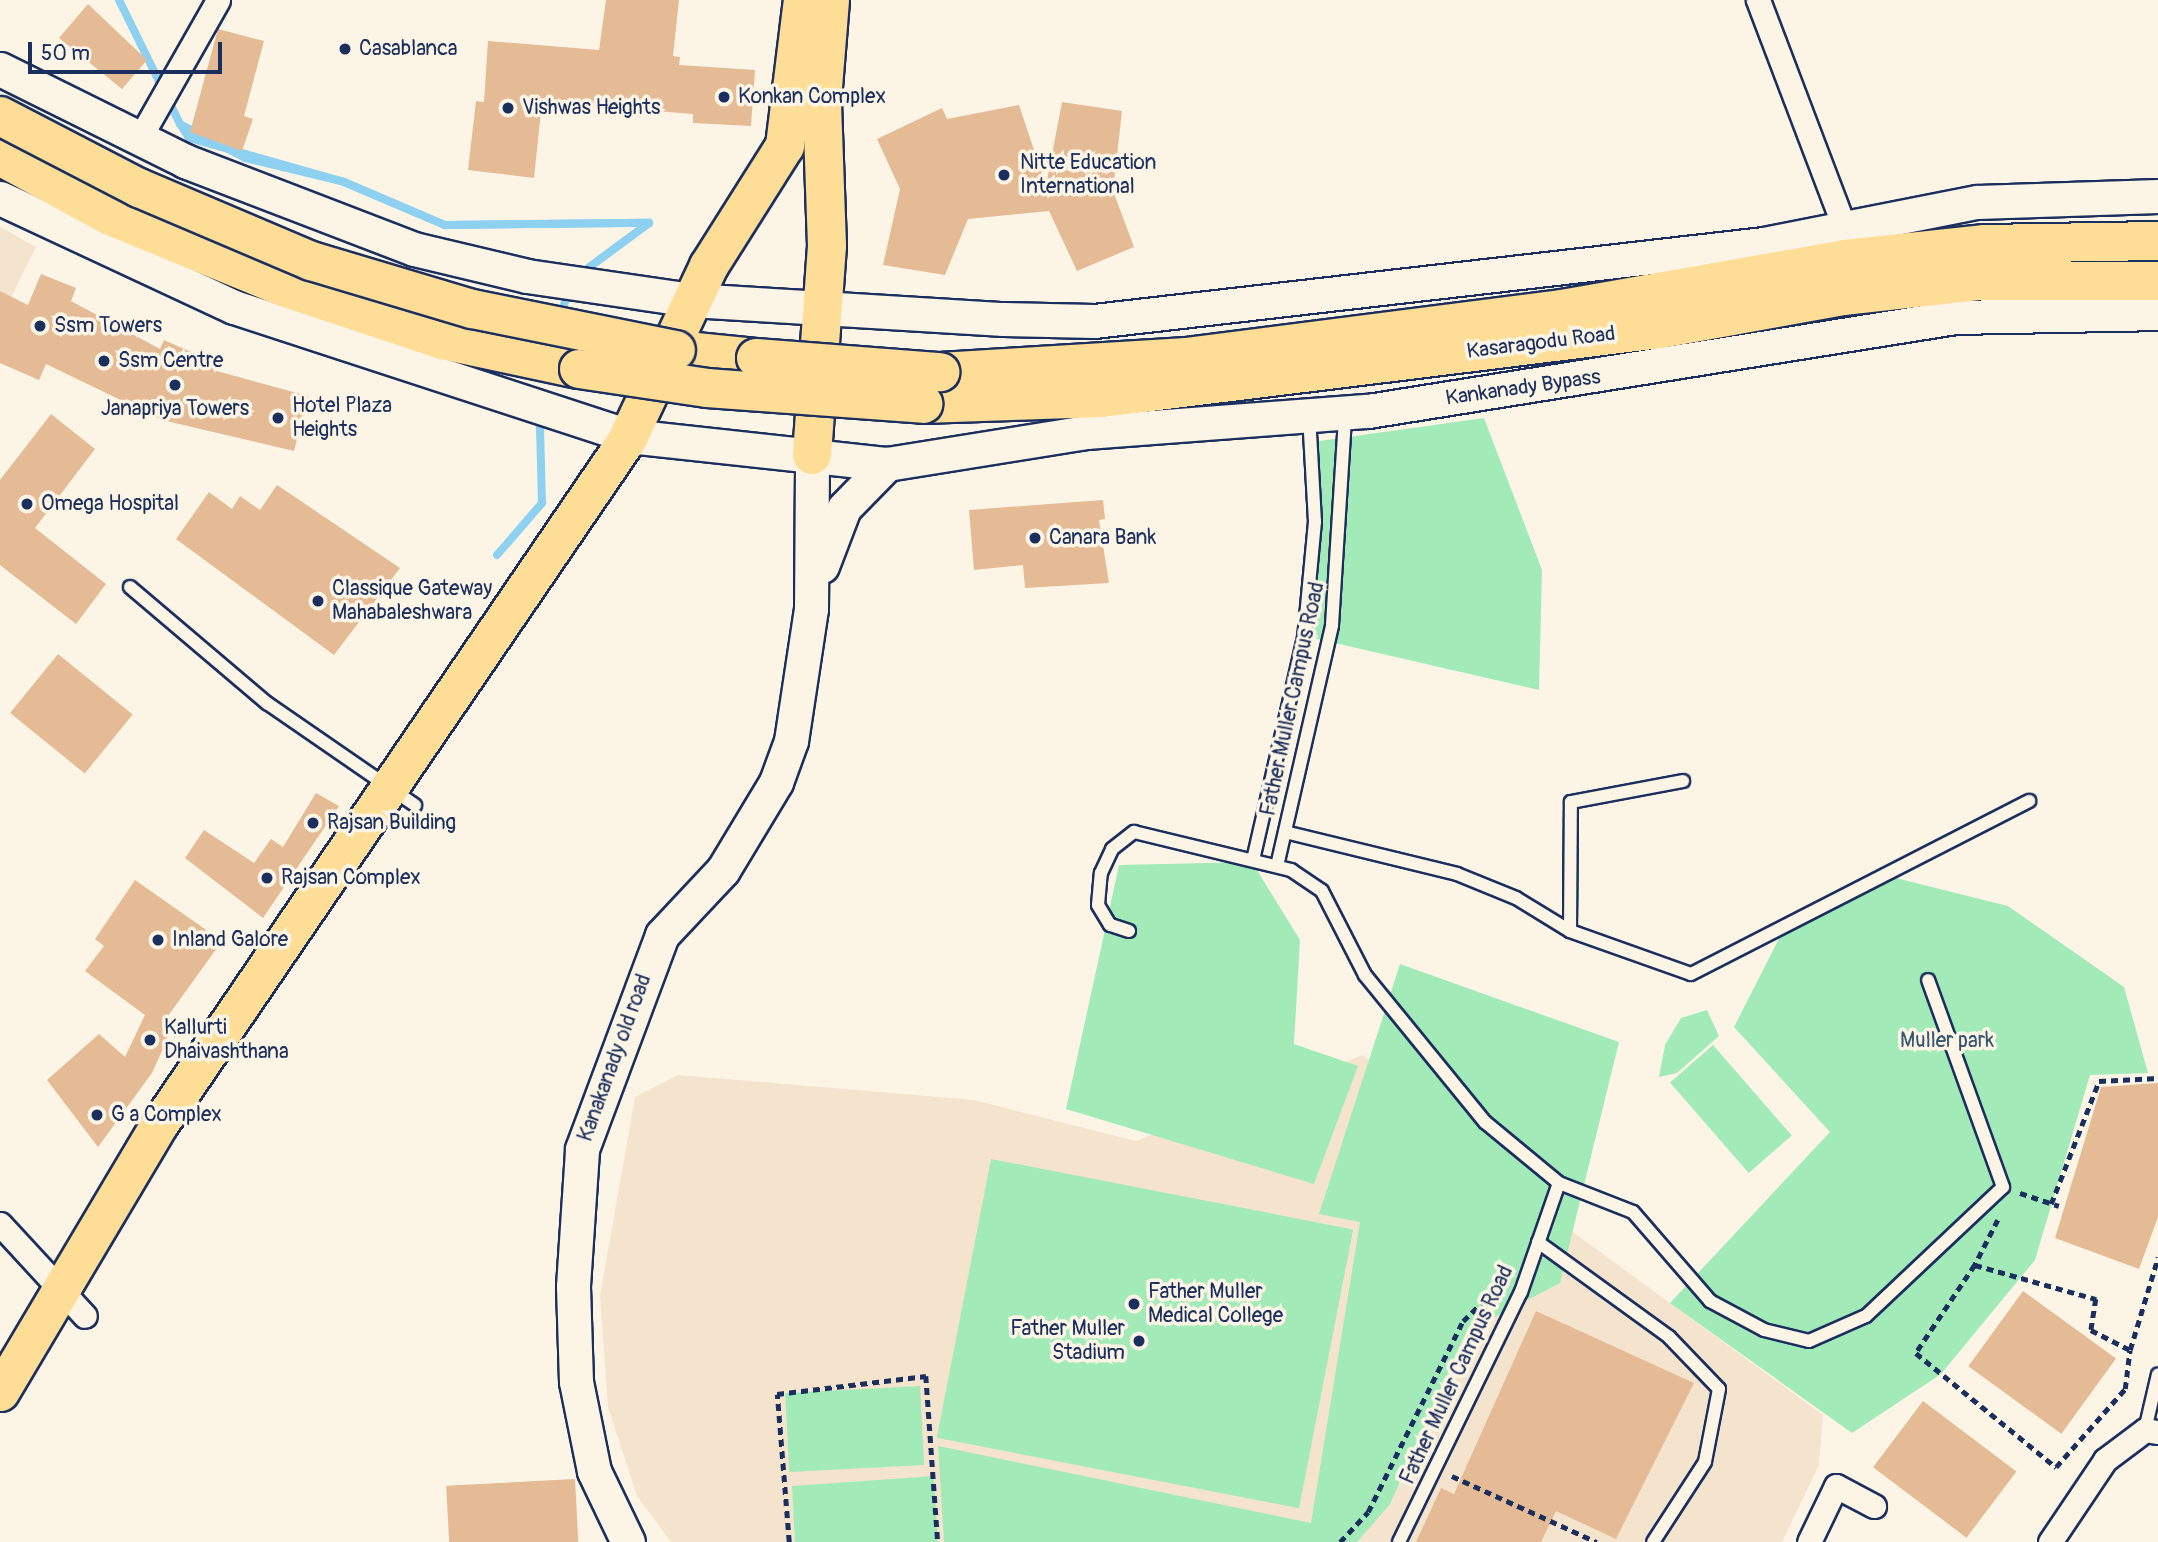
<!DOCTYPE html>
<style>
body{margin:0}
#map{position:relative;width:2158px;height:1542px;overflow:hidden;background:#fcf5e5;font-family:Pangolin,sans-serif}
div>[style]{position:absolute}
[style*='--x']{left:calc(var(--x)*1px);top:calc(var(--y)*1px);width:calc(var(--w)*1px);rotate:calc(var(--a)*1deg)}
.built>*{inset:0;background:#f5e4cd}
.green>*{inset:0;background:#a2ebb9;transform-origin:0 0}
.stream>*{height:8px;margin:-4px;padding:0 4px;transform-origin:4px;border-radius:4px;background:#8ed0f0}
.building>*{inset:0;background:#e4bb94;transform-origin:0 0}
.path>*{height:4.5px;margin-top:-2.25px;transform-origin:0;background:repeating-linear-gradient(90deg,#1b2f5e 0 7px,transparent 0 12px)}
.roads{filter:drop-shadow(2px 0 #1b2f5e) drop-shadow(-2px 0 #1b2f5e) drop-shadow(0 2px #1b2f5e) drop-shadow(0 -2px #1b2f5e)}
.lane>*{height:12px;margin:-6px;padding:0 6px;transform-origin:6px;border-radius:6px;background:#fcf5e5}
.street>*{height:23px;margin:-11.5px;padding:0 11.5px;transform-origin:11.5px;border-radius:11.5px;background:#fcf5e5}
.secondary>*{height:33px;margin:-16.5px;padding:0 16.5px;transform-origin:16.5px;border-radius:16.5px;background:#fcf5e5}
.primary>*{height:37px;margin:-18.5px;padding:0 18.5px;transform-origin:18.5px;border-radius:18.5px;background:#fedd96}
.highway>*{height:38px;margin:-19px;padding:0 19px;transform-origin:19px;border-radius:19px;background:#fedd96}
.bridges{filter:drop-shadow(2px 0 #1b2f5e) drop-shadow(-2px 0 #1b2f5e) drop-shadow(0 2px #1b2f5e) drop-shadow(0 -2px #1b2f5e)}
.highway-bridge>*{height:38px;margin:-19px;padding:0 19px;transform-origin:19px;border-radius:19px;background:#fedd96}
.dots>*{width:19px;height:19px;translate:-50% -50%;box-sizing:border-box;border:4px solid #fcf5e5;border-radius:50%}
span{translate:-50% -50%;white-space:nowrap;text-align:center;line-height:1.15;-webkit-text-stroke:7px #fcf5e5;paint-order:stroke}
.poi-label{font-size:21px;color:#1b2f5e}
.left{translate:0 -50%;text-align:left}
.right{translate:-100% -50%;text-align:right}
.street-label{font-size:21px;color:#1b2f5e}
.park-label{font-size:21px;color:#365570}
.scale{position:absolute;left:28px;top:42px;width:194px;height:32px;box-sizing:border-box;border:4px solid #1b2f5e;border-top:0;padding-left:9px;font-size:21px;line-height:24px;white-space:nowrap;color:#1b2f5e;-webkit-text-stroke:5px #fcf5e5;paint-order:stroke}
</style>
<div id="map">
<div class="built">
<i style="clip-path:polygon(0 227px,36px 247px,0 319px)"></i>
<i style="clip-path:polygon(1363px 1055px,1547px 1213px,1823px 1415px,1819px 1465px,1782px 1542px,671px 1542px,637px 1496px,608px 1407px,600px 1296px,635px 1097px,678px 1075px,974px 1100px,1136px 1141px)"></i>
</div>
<div class="green">
<i style="clip-path:polygon(1484px 418px,1542px 570px,1539px 690px,1313px 638px,1305px 443px)"></i>
<i style="clip-path:polygon(1252px 862px,1300px 940px,1294px 1044px,1358px 1066px,1314px 1184px,1066px 1109px,1119px 865px)"></i>
<i style="clip-path:polygon(1892px 877px,2008px 906px,2124px 987px,2148px 1073px,2090px 1075px,2035px 1260px,1941px 1374px,1852px 1433px,1670px 1303px,1830px 1132px,1734px 1027px,1784px 929px)"></i>
<i style="clip-path:polygon(1400px 964px,1619px 1042px,1560px 1283px,1466px 1332px,1390px 1504px,1357px 1542px,944px 1542px,938px 1446px,1311px 1523px,1360px 1222px,1319px 1214px)"></i>
<i style="clip-path:polygon(1707px 1010px,1719px 1036px,1677px 1073px,1659px 1077px,1665px 1045px,1681px 1018px)"></i>
<i style="left:1713px;top:1045px;width:120px;height:57px;rotate:49deg"></i>
<i style="left:991px;top:1159px;width:369px;height:284px;rotate:11deg"></i>
<i style="left:920px;top:1386px;width:79px;height:135px;rotate:87deg"></i>
<i style="clip-path:polygon(934px 1476px,938px 1542px,795px 1542px,792px 1486px)"></i>
</div>
<div class="stream">
<i style="--x:119;--y:0;--w:138;--a:63.8"></i>
<i style="--x:180;--y:124;--w:73;--a:27.6"></i>
<i style="--x:245;--y:158;--w:102;--a:13.6"></i>
<i style="--x:344;--y:182;--w:110;--a:23.1"></i>
<i style="--x:445;--y:225;--w:204;--a:-0.6"></i>
<i style="--x:649;--y:223;--w:86;--a:143.5"></i>
<i style="--x:180;--y:124;--w:17;--a:57"></i>
<i style="--x:189;--y:138;--w:161;--a:15.8"></i>
<i style="--x:344;--y:182;--w:110;--a:23.1"></i>
<i style="--x:445;--y:225;--w:204;--a:-0.6"></i>
<i style="--x:649;--y:223;--w:86;--a:143.5"></i>
<i style="--x:559;--y:318;--w:29;--a:-70"></i>
<i style="--x:497;--y:555;--w:69;--a:-49.1"></i>
<i style="--x:542;--y:503;--w:78;--a:-91.5"></i>
</div>
<div class="building">
<i style="clip-path:polygon(606px 0,679px 0,673px 56px,680px 57px,679px 65px,755px 70px,751px 126px,693px 123px,693px 114px,542px 102px,534px 178px,468px 170px,476px 101px,484px 102px,488px 41px,599px 50px)"></i>
<i style="clip-path:polygon(88px 4px,147px 60px,122px 89px,59px 38px)"></i>
<i style="clip-path:polygon(218px 29px,264px 41px,244px 116px,253px 119px,242px 151px,190px 132px)"></i>
<i style="clip-path:polygon(1062px 102px,1122px 111px,1113px 191px,1134px 247px,1077px 271px,1049px 211px,968px 219px,945px 275px,883px 265px,900px 189px,877px 139px,942px 108px,947px 119px,1019px 105px,1046px 186px)"></i>
<i style="clip-path:polygon(41px 274px,76px 288px,71px 301px,160px 349px,164px 340px,216px 363px,213px 370px,308px 396px,294px 451px,162px 420px,46px 364px,39px 380px,0 363px,0 291px,28px 305px)"></i>
<i style="clip-path:polygon(51px 414px,95px 449px,35px 528px,106px 584px,76px 624px,0 565px,0 480px)"></i>
<i style="clip-path:polygon(277px 485px,400px 568px,334px 655px,176px 539px,209px 492px,232px 509px,240px 496px,260px 510px)"></i>
<i style="clip-path:polygon(1103px 500px,1105px 519px,1099px 520px,1109px 583px,1025px 588px,1023px 565px,974px 570px,969px 510px)"></i>
<i style="left:58px;top:654px;width:96px;height:76px;rotate:39deg"></i>
<i style="clip-path:polygon(316px 793px,339px 806px,263px 918px,185px 858px,204px 830px,254px 863px,271px 839px,283px 847px)"></i>
<i style="clip-path:polygon(135px 880px,222px 941px,168px 1016px,176px 1020px,152px 1073px,98px 1147px,47px 1080px,99px 1034px,125px 1057px,145px 1015px,85px 971px,104px 946px,95px 939px)"></i>
<i style="clip-path:polygon(2158px 1083px,2158px 1217px,2139px 1269px,2055px 1238px,2101px 1087px)"></i>
<i style="left:2023px;top:1291px;width:115px;height:93px;rotate:36deg"></i>
<i style="clip-path:polygon(1536px 1311px,1694px 1383px,1616px 1539px,1556px 1511px,1541px 1542px,1416px 1542px,1441px 1488px,1454px 1494px)"></i>
<i style="left:1923px;top:1401px;width:117px;height:83px;rotate:37deg"></i>
<i style="left:575px;top:1479px;width:63px;height:129px;rotate:87deg"></i>
</div>
<div class="path">
<i style="--x:2020;--y:1193;--w:41;--a:18.4"></i>
<i style="--x:2051;--y:1204;--w:132;--a:-68.7"></i>
<i style="--x:2099;--y:1081;--w:59;--a:-2.9"></i>
<i style="--x:1998;--y:1220;--w:51;--a:117.1"></i>
<i style="--x:1975;--y:1265;--w:126;--a:15.7"></i>
<i style="--x:2096;--y:1299;--w:31;--a:99"></i>
<i style="--x:2091;--y:1330;--w:44;--a:27.1"></i>
<i style="--x:2130;--y:1350;--w:97;--a:-73.2"></i>
<i style="--x:1975;--y:1265;--w:106;--a:123.8"></i>
<i style="--x:1916;--y:1353;--w:181;--a:39.2"></i>
<i style="--x:2056;--y:1467;--w:104;--a:-48.5"></i>
<i style="--x:2125;--y:1389;--w:39;--a:-83"></i>
<i style="--x:1452;--y:1476;--w:159;--a:24.5"></i>
<i style="--x:789;--y:1542;--w:148;--a:-94.6"></i>
<i style="--x:777;--y:1394;--w:150;--a:-6.9"></i>
<i style="--x:926;--y:1376;--w:166;--a:85.9"></i>
<i style="--x:1340;--y:1542;--w:41;--a:-47"></i>
<i style="--x:1368;--y:1512;--w:213;--a:-63.6"></i>
<i style="--x:1463;--y:1321;--w:57;--a:-44.3"></i>
</div>
<div class="roads">
<div class="lane">
<i style="--x:130;--y:587;--w:180;--a:40.3"></i>
<i style="--x:267;--y:703;--w:180;--a:34.6"></i>
<i style="--x:1285;--y:832;--w:177;--a:13.7"></i>
<i style="--x:1457;--y:874;--w:64;--a:22.1"></i>
<i style="--x:1516;--y:898;--w:63;--a:31.4"></i>
<i style="--x:1570;--y:931;--w:128;--a:19.6"></i>
<i style="--x:1691;--y:974;--w:380;--a:-27.1"></i>
<i style="--x:1253;--y:860;--w:228;--a:-77.1"></i>
<i style="--x:1304;--y:638;--w:117;--a:-84.6"></i>
<i style="--x:1315;--y:522;--w:107;--a:-93.2"></i>
<i style="--x:1277;--y:866;--w:247;--a:-77.1"></i>
<i style="--x:1332;--y:625;--w:209;--a:-86.4"></i>
<i style="--x:1129;--y:931;--w:20;--a:-162"></i>
<i style="--x:1110;--y:925;--w:23;--a:-121"></i>
<i style="--x:1098;--y:905;--w:32;--a:-85"></i>
<i style="--x:1101;--y:873;--w:26;--a:-65"></i>
<i style="--x:1112;--y:849;--w:28;--a:-38"></i>
<i style="--x:1134;--y:832;--w:162;--a:13.6"></i>
<i style="--x:1291;--y:870;--w:37;--a:34"></i>
<i style="--x:1322;--y:891;--w:94;--a:62.9"></i>
<i style="--x:1365;--y:975;--w:190;--a:50.8"></i>
<i style="--x:1485;--y:1122;--w:96;--a:39.5"></i>
<i style="--x:1559;--y:1183;--w:79;--a:21.4"></i>
<i style="--x:1633;--y:1212;--w:118;--a:49.1"></i>
<i style="--x:1710;--y:1301;--w:61;--a:28.2"></i>
<i style="--x:1764;--y:1330;--w:46;--a:13.7"></i>
<i style="--x:1809;--y:1341;--w:62;--a:-23.7"></i>
<i style="--x:1866;--y:1316;--w:188;--a:-43.3"></i>
<i style="--x:2003;--y:1187;--w:220;--a:-109.9"></i>
<i style="--x:1570;--y:931;--w:129;--a:-89.6"></i>
<i style="--x:1571;--y:802;--w:114;--a:-10.6"></i>
<i style="--x:1538;--y:1242;--w:162;--a:35.9"></i>
<i style="--x:1669;--y:1337;--w:72;--a:46.1"></i>
<i style="--x:1719;--y:1389;--w:74;--a:100.9"></i>
<i style="--x:1705;--y:1462;--w:95;--a:123"></i>
<i style="--x:2145;--y:1430;--w:57;--a:-76.9"></i>
<i style="--x:1399;--y:1542;--w:278;--a:-64"></i>
<i style="--x:1521;--y:1292;--w:115;--a:-70.8"></i>
</div>
<div class="street">
<i style="--x:1758;--y:0;--w:245;--a:69.2"></i>
<i style="--x:138;--y:141;--w:162;--a:-60.4"></i>
<i style="--x:0;--y:1224;--w:125;--a:47.3"></i>
<i style="--x:1809;--y:1542;--w:62;--a:-64.3"></i>
<i style="--x:1836;--y:1486;--w:43;--a:27.8"></i>
<i style="--x:2050;--y:1542;--w:99;--a:-56.1"></i>
<i style="--x:2105;--y:1460;--w:50;--a:-36.9"></i>
<i style="--x:2145;--y:1430;--w:13;--a:9"></i>
</div>
<div class="secondary">
<i style="--x:0;--y:69;--w:207;--a:26.4"></i>
<i style="--x:185;--y:161;--w:245;--a:21"></i>
<i style="--x:414;--y:249;--w:116;--a:13.4"></i>
<i style="--x:527;--y:276;--w:166;--a:8.3"></i>
<i style="--x:691;--y:300;--w:313;--a:3.5"></i>
<i style="--x:1003;--y:319;--w:91;--a:1.3"></i>
<i style="--x:1094;--y:321;--w:674;--a:-6.56"></i>
<i style="--x:1764;--y:244;--w:217;--a:-11.2"></i>
<i style="--x:1977;--y:202;--w:181;--a:-1.9"></i>
<i style="--x:0;--y:198;--w:258;--a:25"></i>
<i style="--x:234;--y:307;--w:416;--a:18.1"></i>
<i style="--x:629;--y:436;--w:260;--a:6.2"></i>
<i style="--x:887;--y:464;--w:202;--a:-9.1"></i>
<i style="--x:1086;--y:432;--w:283;--a:-4.3"></i>
<i style="--x:1368;--y:411;--w:594;--a:-9.1"></i>
<i style="--x:1955;--y:317;--w:203;--a:-1.1"></i>
<i style="--x:822;--y:566;--w:62;--a:-69.2"></i>
<i style="--x:844;--y:508;--w:62;--a:-45.7"></i>
<i style="--x:628;--y:1542;--w:79;--a:-115.6"></i>
<i style="--x:594;--y:1471;--w:91;--a:-101.4"></i>
<i style="--x:576;--y:1382;--w:96;--a:-91.8"></i>
<i style="--x:573;--y:1286;--w:137;--a:-86.2"></i>
<i style="--x:582;--y:1149;--w:228;--a:-69.5"></i>
<i style="--x:662;--y:935;--w:89;--a:-46.8"></i>
<i style="--x:723;--y:870;--w:103;--a:-58.9"></i>
<i style="--x:776;--y:782;--w:44;--a:-69.9"></i>
<i style="--x:791;--y:741;--w:134;--a:-81.4"></i>
<i style="--x:811;--y:609;--w:154;--a:-89.6"></i>
</div>
<div class="primary">
<i style="--x:0;--y:1392;--w:313;--a:-59.3"></i>
<i style="--x:160;--y:1123;--w:832;--a:-55.68"></i>
</div>
<div class="highway">
<i style="--x:0;--y:156;--w:125;--a:28.6"></i>
<i style="--x:110;--y:216;--w:187;--a:22.3"></i>
<i style="--x:283;--y:287;--w:168;--a:18.4"></i>
<i style="--x:442;--y:340;--w:140;--a:12"></i>
<i style="--x:676;--y:350;--w:80;--a:5.7"></i>
<i style="--x:940;--y:372;--w:247;--a:-3.5"></i>
<i style="--x:1187;--y:357;--w:378;--a:-7.3"></i>
<i style="--x:1562;--y:309;--w:287;--a:-10"></i>
<i style="--x:1845;--y:259;--w:141;--a:-6.1"></i>
<i style="--x:1985;--y:244;--w:173;--a:-1"></i>
<i style="--x:923;--y:404;--w:178;--a:-1.9"></i>
<i style="--x:1101;--y:398;--w:563;--a:-7.04"></i>
<i style="--x:1660;--y:329;--w:186;--a:-10.2"></i>
<i style="--x:1843;--y:296;--w:136;--a:-6.3"></i>
<i style="--x:1978;--y:281;--w:180;--a:0"></i>
<i style="--x:629;--y:436;--w:188;--a:-64.8"></i>
<i style="--x:709;--y:266;--w:142;--a:-57.7"></i>
<i style="--x:785;--y:146;--w:147;--a:-83"></i>
<i style="--x:812;--y:455;--w:210;--a:-85.9"></i>
<i style="--x:827;--y:246;--w:146;--a:-92"></i>
<i style="--x:822;--y:100;--w:100;--a:-85.4"></i>
</div>
</div>
<div class="bridges">
<div class="highway-bridge">
<i style="--x:0;--y:116;--w:157;--a:27.4"></i>
<i style="--x:139;--y:188;--w:187;--a:23"></i>
<i style="--x:311;--y:261;--w:168;--a:16.6"></i>
<i style="--x:472;--y:309;--w:208;--a:11.4"></i>
<i style="--x:756;--y:358;--w:185;--a:4.4"></i>
<i style="--x:579;--y:369;--w:129;--a:8.4"></i>
<i style="--x:707;--y:388;--w:217;--a:4.2"></i>
</div>
</div>
<div class="dots">
<i style="left:345px;top:49px;background:#1b2f5e"></i>
<i style="left:724px;top:97px;background:#1b2f5e"></i>
<i style="left:508px;top:108px;background:#1b2f5e"></i>
<i style="left:1004px;top:175px;background:#1b2f5e"></i>
<i style="left:40px;top:326px;background:#1b2f5e"></i>
<i style="left:104px;top:361px;background:#1b2f5e"></i>
<i style="left:175px;top:385px;background:#1b2f5e"></i>
<i style="left:278px;top:418px;background:#1b2f5e"></i>
<i style="left:27px;top:504px;background:#1b2f5e"></i>
<i style="left:1035px;top:538px;background:#1b2f5e"></i>
<i style="left:318px;top:601px;background:#1b2f5e"></i>
<i style="left:313px;top:823px;background:#1b2f5e"></i>
<i style="left:267px;top:878px;background:#1b2f5e"></i>
<i style="left:158px;top:940px;background:#1b2f5e"></i>
<i style="left:150px;top:1040px;background:#1b2f5e"></i>
<i style="left:97px;top:1115px;background:#1b2f5e"></i>
<i style="left:1134px;top:1304px;background:#1b2f5e"></i>
<i style="left:1139px;top:1341px;background:#1b2f5e"></i>
</div>
<div class="poi-label">
<span class="left" style="left:359px;top:49px">Casablanca</span>
<span class="left" style="left:738px;top:97px">Konkan Complex</span>
<span class="left" style="left:522px;top:108px">Vishwas Heights</span>
<span class="left" style="left:1020px;top:175px">Nitte Education<br>International</span>
<span class="left" style="left:54px;top:326px">Ssm Towers</span>
<span class="left" style="left:118px;top:361px">Ssm Centre</span>
<span class="left" style="left:292px;top:418px">Hotel Plaza<br>Heights</span>
<span style="left:175px;top:409px">Janapriya Towers</span>
<span class="left" style="left:41px;top:504px">Omega Hospital</span>
<span class="left" style="left:1049px;top:538px">Canara Bank</span>
<span class="left" style="left:332px;top:601px">Classique Gateway<br>Mahabaleshwara</span>
<span class="left" style="left:327px;top:823px">Rajsan Building</span>
<span class="left" style="left:281px;top:878px">Rajsan Complex</span>
<span class="left" style="left:172px;top:940px">Inland Galore</span>
<span class="left" style="left:164px;top:1040px">Kallurti<br>Dhaivashthana</span>
<span class="left" style="left:111px;top:1115px">G a Complex</span>
<span class="left" style="left:1148px;top:1304px">Father Muller<br>Medical College</span>
<span class="right" style="left:1125px;top:1341px">Father Muller<br>Stadium</span>
</div>
<div class="street-label">
<span style="left:1541px;top:343px;rotate:-7deg">Kasaragodu Road</span>
<span style="left:1523px;top:388px;rotate:-8deg">Kankanady Bypass</span>
<span style="left:1293px;top:699px;rotate:-78deg">Father Muller Campus Road</span>
<span style="left:615px;top:1058px;rotate:-70deg">Kanakanady old road</span>
<span style="left:1457px;top:1375px;rotate:-65deg">Father Muller Campus Road</span>
</div>
<div class="park-label">
<span style="left:1947px;top:1041px">Muller park</span>
</div>
<div class="scale">50 m</div>
</div>
